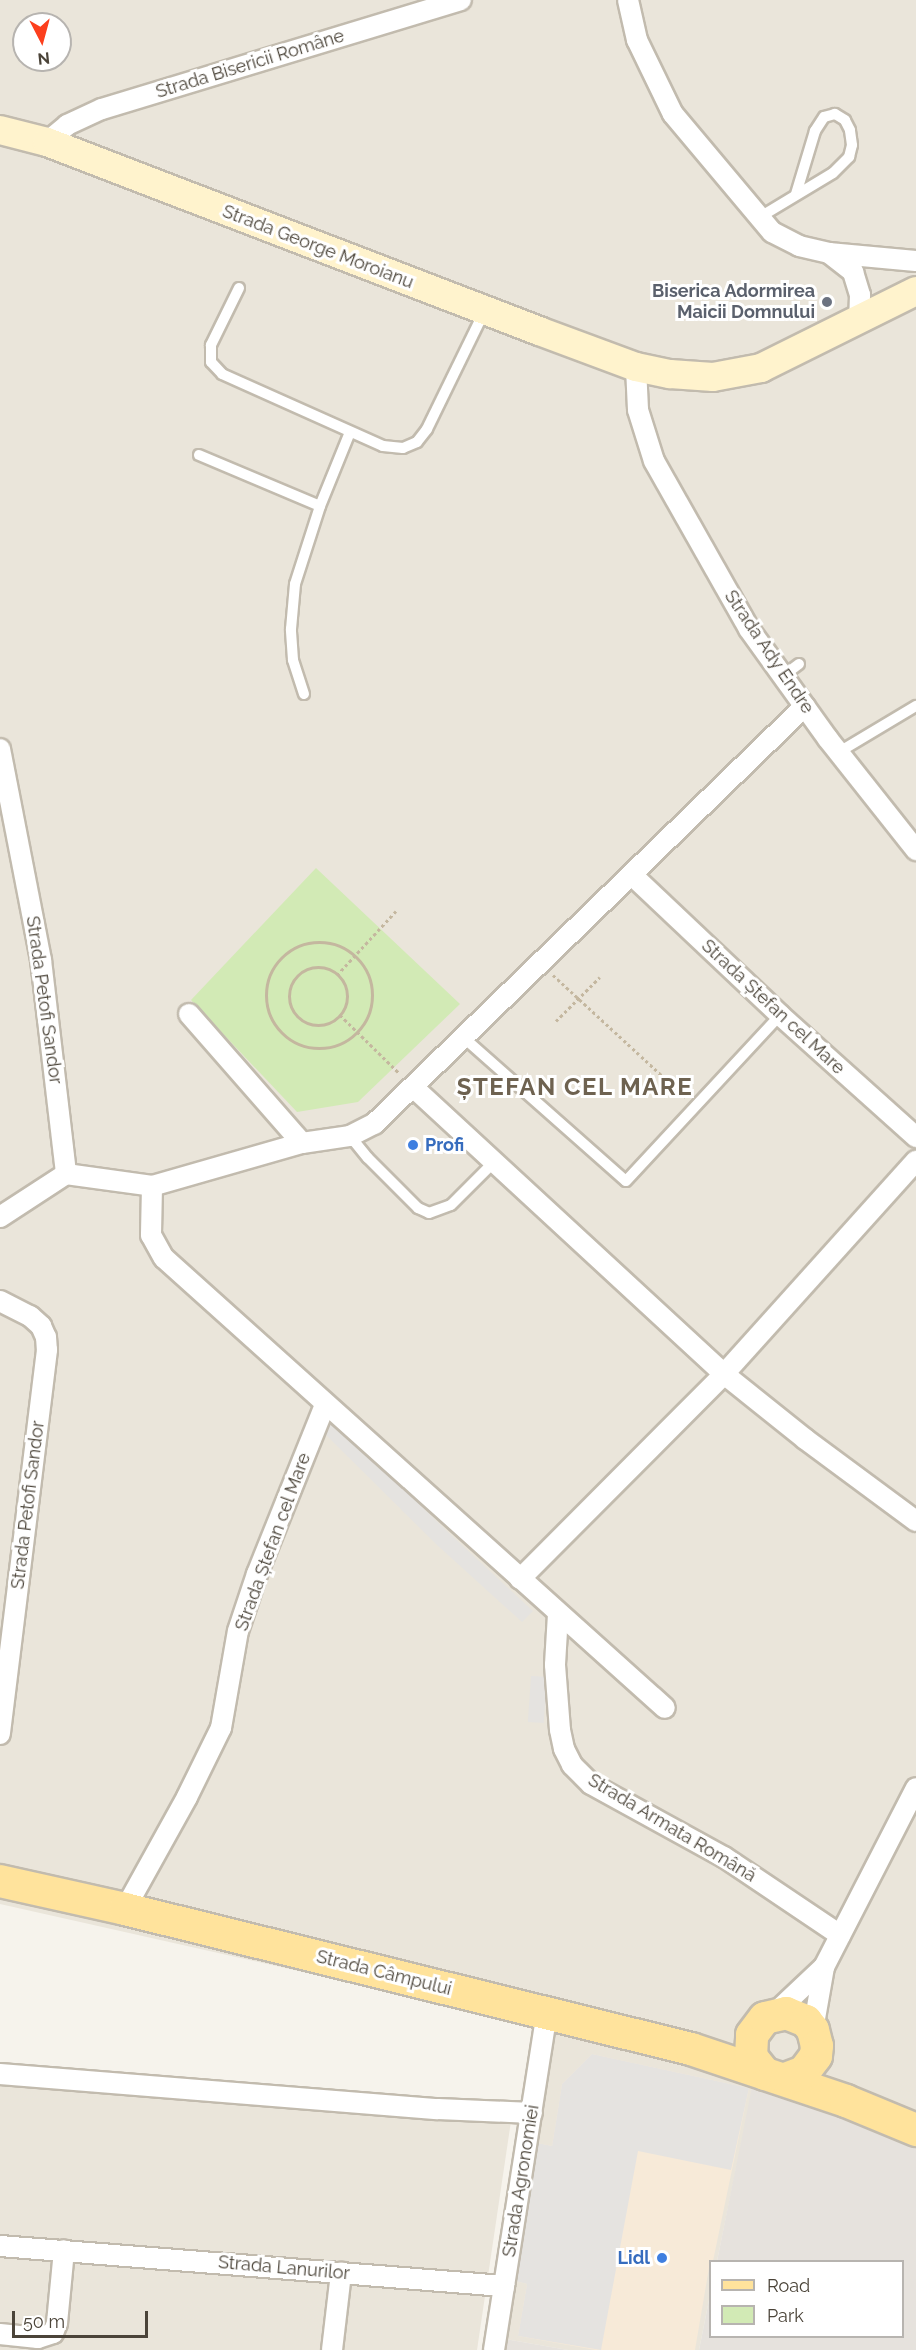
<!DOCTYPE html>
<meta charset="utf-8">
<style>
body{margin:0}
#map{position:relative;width:916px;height:2350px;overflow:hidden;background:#f6f3ec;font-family:Raleway,sans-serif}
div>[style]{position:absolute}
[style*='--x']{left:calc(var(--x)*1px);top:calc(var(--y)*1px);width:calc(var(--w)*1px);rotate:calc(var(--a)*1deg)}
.residential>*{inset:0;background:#eae5da}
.commercial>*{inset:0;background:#f7ead8}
.industrial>*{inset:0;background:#e6e2dd}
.green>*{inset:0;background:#d2eab5}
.parking>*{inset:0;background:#e5e3e0;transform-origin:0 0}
.path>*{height:3px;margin-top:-1.5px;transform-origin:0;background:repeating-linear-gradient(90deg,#c4b79f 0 3px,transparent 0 6px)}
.path>.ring{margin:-1.5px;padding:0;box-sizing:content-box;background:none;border:3px solid #c4b79f;border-radius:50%}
.roads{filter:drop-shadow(2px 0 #c2bbae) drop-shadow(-2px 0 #c2bbae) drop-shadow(0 2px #c2bbae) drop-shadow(0 -2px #c2bbae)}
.service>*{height:10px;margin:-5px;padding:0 5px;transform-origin:5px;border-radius:5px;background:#fff}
.minor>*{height:20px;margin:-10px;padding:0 10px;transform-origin:10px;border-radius:10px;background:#fff}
.secondary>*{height:28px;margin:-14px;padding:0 14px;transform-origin:14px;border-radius:14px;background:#fff3cd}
.primary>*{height:32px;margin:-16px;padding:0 16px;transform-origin:16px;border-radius:16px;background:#ffe39c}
.dots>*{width:16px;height:16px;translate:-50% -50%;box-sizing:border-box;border:3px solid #fff;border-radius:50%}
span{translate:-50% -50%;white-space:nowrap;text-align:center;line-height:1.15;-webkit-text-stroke:6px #fff;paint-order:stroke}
.street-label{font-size:18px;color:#4b4439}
.worship-label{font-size:18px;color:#5b616d;font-weight:700}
.right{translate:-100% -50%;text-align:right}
.shop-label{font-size:18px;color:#366cbe;font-weight:700}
.left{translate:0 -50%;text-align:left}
.district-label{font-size:24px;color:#6e6250;font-weight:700;letter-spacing:1.5px}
.legend{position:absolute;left:709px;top:2260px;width:195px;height:78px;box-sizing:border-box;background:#fff;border:2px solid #b7b4b0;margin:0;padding:8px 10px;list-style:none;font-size:18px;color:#4b4439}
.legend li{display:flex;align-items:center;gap:12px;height:30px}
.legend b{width:30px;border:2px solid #b7b4b0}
.north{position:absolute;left:12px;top:12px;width:60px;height:60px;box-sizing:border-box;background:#fff;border:2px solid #b7b4b0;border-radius:50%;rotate:174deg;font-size:16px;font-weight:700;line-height:24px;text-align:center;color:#4b4439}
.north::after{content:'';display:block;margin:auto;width:21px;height:27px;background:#fc3f1d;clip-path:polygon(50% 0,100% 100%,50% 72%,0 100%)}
.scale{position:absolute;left:12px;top:2311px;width:136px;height:27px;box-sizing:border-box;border:3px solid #4b4439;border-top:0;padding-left:8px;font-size:18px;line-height:21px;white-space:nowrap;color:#4b4439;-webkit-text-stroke:4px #fff;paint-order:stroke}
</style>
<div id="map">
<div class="residential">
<i style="clip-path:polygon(evenodd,0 0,916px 0,916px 2142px,754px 2082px,717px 2261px,710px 2262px,710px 2295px,699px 2350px,568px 2350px,500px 2338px,552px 2028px,0 1904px,0 0,24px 24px,60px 24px,60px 60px,24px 60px,24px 24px)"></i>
<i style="clip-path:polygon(0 2081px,511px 2121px,477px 2350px,0 2350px)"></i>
</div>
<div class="commercial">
<i style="clip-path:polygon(592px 2054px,749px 2088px,713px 2261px,710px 2262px,695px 2350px,596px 2350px,518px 2336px,527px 2284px,515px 2281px,538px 2143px,552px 2146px,562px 2084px)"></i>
</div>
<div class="industrial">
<i style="clip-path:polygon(753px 2082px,916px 2142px,916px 2350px,699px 2350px,710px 2295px,710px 2336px,902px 2336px,902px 2262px,717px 2261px)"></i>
<i style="clip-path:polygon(500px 2338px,568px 2350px,498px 2350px)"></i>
</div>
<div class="green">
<i style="clip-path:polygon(316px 868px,460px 1004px,358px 1102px,297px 1112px,191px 1000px)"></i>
</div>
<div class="parking">
<i style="clip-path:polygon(331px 1419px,449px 1533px,533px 1611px,522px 1622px,437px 1545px,322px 1431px)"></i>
<i style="left:531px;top:1676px;width:16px;height:46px;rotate:4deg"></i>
<i style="clip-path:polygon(592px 2054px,749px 2088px,731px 2170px,638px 2151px,601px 2350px,518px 2336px,527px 2284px,515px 2281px,538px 2143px,552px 2146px,562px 2084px)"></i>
</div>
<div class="path">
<i class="ring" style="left:266px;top:942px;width:103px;height:103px"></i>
<i class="ring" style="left:289px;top:967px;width:55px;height:55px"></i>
<i style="--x:337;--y:975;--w:87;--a:-47.3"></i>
<i style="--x:553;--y:975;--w:180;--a:42.7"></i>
<i style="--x:340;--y:1015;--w:83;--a:44.5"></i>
<i style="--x:556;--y:1021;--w:62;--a:-45"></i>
</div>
<div class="roads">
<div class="service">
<i style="--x:760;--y:217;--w:85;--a:-31.1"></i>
<i style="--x:833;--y:173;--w:23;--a:-45"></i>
<i style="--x:849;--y:157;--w:12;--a:-76"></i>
<i style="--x:852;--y:145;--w:15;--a:-98"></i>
<i style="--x:850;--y:130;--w:11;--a:-117"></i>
<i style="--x:845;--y:120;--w:12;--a:-149"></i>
<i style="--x:835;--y:114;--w:11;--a:165"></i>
<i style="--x:824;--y:117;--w:17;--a:123"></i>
<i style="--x:815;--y:131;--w:66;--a:106.8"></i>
<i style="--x:239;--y:288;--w:64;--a:116.2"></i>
<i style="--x:211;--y:345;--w:17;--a:90"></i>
<i style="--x:211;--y:362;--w:16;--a:47"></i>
<i style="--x:222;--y:374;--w:176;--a:24.1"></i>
<i style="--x:383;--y:446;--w:20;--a:6"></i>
<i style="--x:403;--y:448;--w:15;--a:-23"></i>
<i style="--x:417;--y:442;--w:16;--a:-52"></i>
<i style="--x:427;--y:429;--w:130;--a:-64"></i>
<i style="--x:199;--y:455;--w:131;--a:22.9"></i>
<i style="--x:783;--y:676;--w:20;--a:-37"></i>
<i style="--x:304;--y:694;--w:36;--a:-108"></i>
<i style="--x:293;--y:660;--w:31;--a:-94"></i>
<i style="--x:291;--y:629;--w:45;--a:-84.9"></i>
<i style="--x:295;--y:584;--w:82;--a:-72.2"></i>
<i style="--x:320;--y:506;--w:80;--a:-67.9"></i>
<i style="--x:839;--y:752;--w:90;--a:-30.9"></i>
<i style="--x:463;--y:1037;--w:217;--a:41.5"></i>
<i style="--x:626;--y:1181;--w:226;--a:-47.1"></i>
<i style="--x:350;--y:1136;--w:28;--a:51"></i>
<i style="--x:368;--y:1158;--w:71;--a:45"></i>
<i style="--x:418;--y:1208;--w:12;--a:24"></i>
<i style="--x:429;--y:1213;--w:23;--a:-20"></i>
<i style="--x:451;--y:1205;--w:61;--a:-45"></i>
</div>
<div class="minor">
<i style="--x:628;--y:0;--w:41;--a:77.3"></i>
<i style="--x:637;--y:40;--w:82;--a:64.1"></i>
<i style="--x:673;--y:114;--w:154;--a:50"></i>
<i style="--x:772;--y:232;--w:30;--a:27"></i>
<i style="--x:799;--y:246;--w:31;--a:13"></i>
<i style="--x:829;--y:253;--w:87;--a:5.3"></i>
<i style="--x:47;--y:142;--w:26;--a:-40"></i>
<i style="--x:67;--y:125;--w:38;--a:-25"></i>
<i style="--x:102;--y:109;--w:375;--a:-16.9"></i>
<i style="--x:829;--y:253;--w:31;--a:38"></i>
<i style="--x:853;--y:272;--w:24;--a:73"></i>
<i style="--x:860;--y:295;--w:26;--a:92"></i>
<i style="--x:636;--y:367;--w:43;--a:87.3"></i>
<i style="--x:638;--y:410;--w:53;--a:72.6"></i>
<i style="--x:654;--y:461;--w:193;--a:60.5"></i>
<i style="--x:749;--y:629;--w:135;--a:54.3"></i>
<i style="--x:828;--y:739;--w:142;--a:51.6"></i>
<i style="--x:0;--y:749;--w:215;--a:79"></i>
<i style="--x:41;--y:960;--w:215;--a:83.3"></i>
<i style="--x:632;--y:875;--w:204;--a:43.4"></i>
<i style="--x:780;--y:1015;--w:183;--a:41.9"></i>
<i style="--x:189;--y:1014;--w:171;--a:48.8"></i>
<i style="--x:413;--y:1087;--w:423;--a:42.7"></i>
<i style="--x:724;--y:1374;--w:104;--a:38.7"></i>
<i style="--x:805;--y:1439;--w:138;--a:36.5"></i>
<i style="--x:66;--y:1174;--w:87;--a:7.9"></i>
<i style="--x:152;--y:1186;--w:156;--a:-16"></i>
<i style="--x:302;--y:1143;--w:49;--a:-8.3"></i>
<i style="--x:350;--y:1136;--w:27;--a:-27"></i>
<i style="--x:374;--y:1124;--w:600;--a:-44.12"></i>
<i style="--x:152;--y:1186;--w:49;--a:91.2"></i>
<i style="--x:151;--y:1235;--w:26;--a:61"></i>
<i style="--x:164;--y:1258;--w:673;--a:41.93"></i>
<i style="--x:0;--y:1217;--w:79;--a:-33.1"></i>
<i style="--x:0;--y:1301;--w:34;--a:27"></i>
<i style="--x:30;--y:1316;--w:15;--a:42"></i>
<i style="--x:41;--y:1326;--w:12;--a:66"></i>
<i style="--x:46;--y:1337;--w:13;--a:86"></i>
<i style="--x:47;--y:1350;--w:387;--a:97"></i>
<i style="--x:520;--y:1579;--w:289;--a:-45.1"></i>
<i style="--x:724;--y:1374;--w:287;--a:-48"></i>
<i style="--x:558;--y:1614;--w:51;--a:93.4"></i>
<i style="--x:555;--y:1665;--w:65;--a:85.6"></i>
<i style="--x:560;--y:1730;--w:19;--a:78"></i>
<i style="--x:564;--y:1749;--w:18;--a:63"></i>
<i style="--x:572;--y:1765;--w:27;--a:45"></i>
<i style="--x:591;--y:1784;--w:152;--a:28.8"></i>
<i style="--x:724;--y:1857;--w:140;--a:33.9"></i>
<i style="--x:125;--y:1909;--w:128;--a:-61"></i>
<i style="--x:187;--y:1797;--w:77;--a:-63.8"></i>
<i style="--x:221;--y:1728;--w:98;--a:-80.1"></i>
<i style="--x:238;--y:1631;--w:60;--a:-71.6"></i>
<i style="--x:257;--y:1574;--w:182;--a:-68.1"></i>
<i style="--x:775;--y:2013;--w:67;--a:-43.2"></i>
<i style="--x:824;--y:1967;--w:201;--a:-62.8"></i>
<i style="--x:813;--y:2030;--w:64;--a:-80.1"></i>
<i style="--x:0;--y:2074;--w:439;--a:4.6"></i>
<i style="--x:438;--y:2109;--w:94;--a:2.4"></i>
<i style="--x:0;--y:2246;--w:506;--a:4.54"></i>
<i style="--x:0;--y:2334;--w:38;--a:6"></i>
<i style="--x:38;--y:2338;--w:16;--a:-18"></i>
<i style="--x:53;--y:2333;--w:11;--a:-68"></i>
<i style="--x:57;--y:2323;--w:73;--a:-84.5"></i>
<i style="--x:332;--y:2350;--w:78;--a:-83.3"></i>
<i style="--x:494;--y:2350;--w:341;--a:-81.1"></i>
</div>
<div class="secondary">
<i style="--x:0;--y:130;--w:49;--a:14.3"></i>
<i style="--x:47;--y:142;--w:527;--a:21.01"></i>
<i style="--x:539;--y:331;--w:103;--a:20.4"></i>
<i style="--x:636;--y:367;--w:35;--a:12"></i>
<i style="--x:670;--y:374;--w:43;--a:4"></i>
<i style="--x:713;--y:377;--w:49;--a:-10.6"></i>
<i style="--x:761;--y:368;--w:173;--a:-26.4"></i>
</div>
<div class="primary">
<i style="--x:0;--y:1881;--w:128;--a:12.6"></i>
<i style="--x:125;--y:1909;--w:583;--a:13.89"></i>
<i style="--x:691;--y:2049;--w:163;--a:18.5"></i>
<i style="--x:846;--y:2101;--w:76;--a:22.5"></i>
<i style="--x:765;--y:2074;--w:22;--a:-129"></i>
<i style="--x:751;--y:2057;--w:22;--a:-87"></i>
<i style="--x:752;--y:2035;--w:21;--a:-53"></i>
<i style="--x:765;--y:2018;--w:22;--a:-13"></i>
<i style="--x:786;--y:2013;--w:22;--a:22"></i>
<i style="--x:806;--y:2021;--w:11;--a:52"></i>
<i style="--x:813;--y:2030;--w:16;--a:76"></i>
<i style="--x:817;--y:2046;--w:10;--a:96"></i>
<i style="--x:816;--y:2056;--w:20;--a:127"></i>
<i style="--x:804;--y:2072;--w:19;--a:159"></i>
</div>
</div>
<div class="dots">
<i style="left:827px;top:302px;background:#6b7280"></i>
<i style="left:413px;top:1145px;background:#3f7fe0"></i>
<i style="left:662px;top:2258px;background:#3f7fe0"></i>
</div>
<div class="street-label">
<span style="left:250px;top:64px;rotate:-17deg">Strada Bisericii Române</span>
<span style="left:318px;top:247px;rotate:21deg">Strada George Moroianu</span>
<span style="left:769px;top:652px;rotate:56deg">Strada Ady Endre</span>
<span style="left:44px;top:1000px;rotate:82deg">Strada Petofi Sandor</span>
<span style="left:773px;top:1007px;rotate:43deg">Strada Ștefan cel Mare</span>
<span style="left:28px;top:1505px;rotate:-83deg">Strada Petofi Sandor</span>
<span style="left:273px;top:1542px;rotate:-70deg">Strada Ștefan cel Mare</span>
<span style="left:672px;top:1828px;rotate:31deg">Strada Armata Română</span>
<span style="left:384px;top:1973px;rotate:14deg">Strada Câmpului</span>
<span style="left:521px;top:2181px;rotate:-81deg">Strada Agronomiei</span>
<span style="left:284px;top:2268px;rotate:5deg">Strada Lanurilor</span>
</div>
<div class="worship-label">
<span class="right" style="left:815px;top:302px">Biserica Adormirea<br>Maicii Domnului</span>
</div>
<div class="shop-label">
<span class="left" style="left:425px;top:1145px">Profi</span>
<span class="right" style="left:650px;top:2258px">Lidl</span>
</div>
<div class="district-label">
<span style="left:575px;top:1087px">ȘTEFAN CEL MARE</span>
</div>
<ul class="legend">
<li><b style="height:8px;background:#ffe39c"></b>Road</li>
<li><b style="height:16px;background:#d2eab5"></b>Park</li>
</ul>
<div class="north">N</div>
<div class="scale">50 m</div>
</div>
